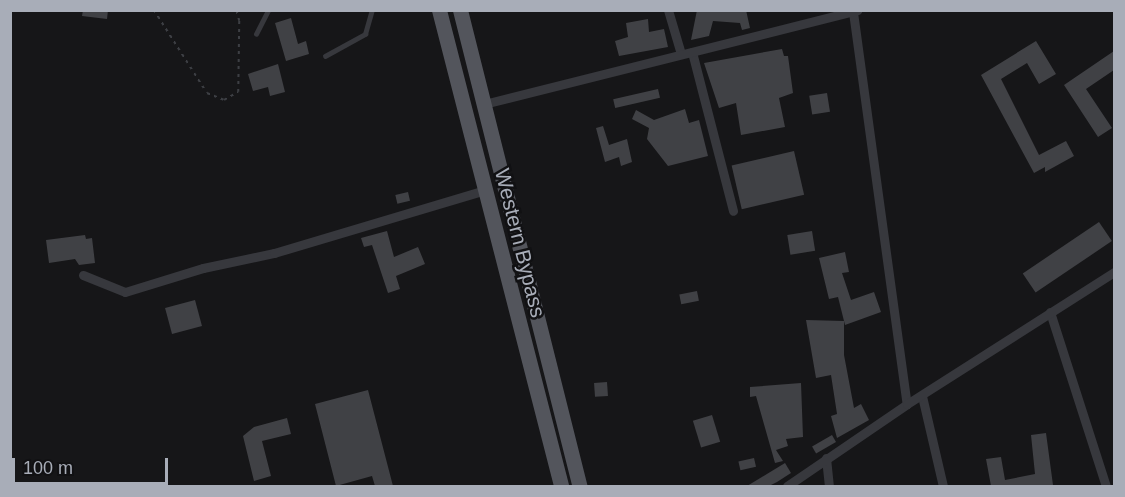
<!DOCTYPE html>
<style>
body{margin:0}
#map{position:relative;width:1125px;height:497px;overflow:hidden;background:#161618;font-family:Arial,sans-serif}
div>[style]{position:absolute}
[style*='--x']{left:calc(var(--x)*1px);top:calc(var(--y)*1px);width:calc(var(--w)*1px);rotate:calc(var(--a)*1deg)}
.building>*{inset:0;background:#404145;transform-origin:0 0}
.path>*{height:1.5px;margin-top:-0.75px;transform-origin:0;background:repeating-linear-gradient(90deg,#3d3f44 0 3px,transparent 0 7.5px)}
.lane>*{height:4.5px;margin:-2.25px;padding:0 2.25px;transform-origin:2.25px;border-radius:2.25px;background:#37383d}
.street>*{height:9px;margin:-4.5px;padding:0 4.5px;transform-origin:4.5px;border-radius:4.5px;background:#37383d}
.primary>*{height:15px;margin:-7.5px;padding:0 7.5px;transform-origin:7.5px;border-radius:7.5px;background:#53555c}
span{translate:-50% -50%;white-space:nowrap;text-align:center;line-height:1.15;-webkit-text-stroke:5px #111113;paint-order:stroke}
.street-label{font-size:21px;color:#a8adb8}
.frame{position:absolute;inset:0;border:12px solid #a8adb8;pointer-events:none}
.scale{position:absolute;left:12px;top:458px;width:156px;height:27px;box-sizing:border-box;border:3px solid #a8adb8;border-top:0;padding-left:8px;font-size:18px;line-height:21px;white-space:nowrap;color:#a8adb8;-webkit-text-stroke:4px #111113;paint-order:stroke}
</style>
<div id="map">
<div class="building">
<i style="clip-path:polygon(83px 10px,108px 10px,107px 19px,82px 16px)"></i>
<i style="clip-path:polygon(697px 10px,746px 10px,750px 28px,742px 30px,740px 23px,713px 21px,709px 36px,691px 40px)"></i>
<i style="clip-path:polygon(291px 18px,298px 44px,306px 41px,309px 54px,286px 61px,275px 23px)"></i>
<i style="clip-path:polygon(648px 19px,649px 32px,664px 29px,668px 47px,619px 56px,615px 41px,628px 37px,626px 23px)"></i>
<i style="clip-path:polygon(1036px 41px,1056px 74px,1039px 84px,1027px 63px,1001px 79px,1039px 155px,1066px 141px,1074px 156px,1045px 172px,1045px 167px,1034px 173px,981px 75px)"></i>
<i style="clip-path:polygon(782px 49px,784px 56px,788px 56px,793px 93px,779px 98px,785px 127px,741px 135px,736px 103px,719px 108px,704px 63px)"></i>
<i style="clip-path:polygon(1114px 51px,1114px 70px,1086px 89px,1112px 128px,1098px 137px,1064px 85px)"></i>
<i style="clip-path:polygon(278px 64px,285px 92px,270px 96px,268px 87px,253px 91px,248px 74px)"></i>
<i style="left:658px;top:89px;width:9px;height:46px;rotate:77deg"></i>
<i style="left:827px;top:93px;width:19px;height:18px;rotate:81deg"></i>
<i style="clip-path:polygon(685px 109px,689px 123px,699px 120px,708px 156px,668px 166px,647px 139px,649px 128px,632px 119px,636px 110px,654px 120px)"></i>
<i style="clip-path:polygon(603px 126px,609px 145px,627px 139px,632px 162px,621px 166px,619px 157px,605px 162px,596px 128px)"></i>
<i style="left:794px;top:151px;width:45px;height:64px;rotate:77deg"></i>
<i style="left:408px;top:192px;width:9px;height:13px;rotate:77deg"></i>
<i style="left:1099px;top:222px;width:23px;height:92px;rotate:56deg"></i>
<i style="clip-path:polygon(387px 231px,394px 257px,418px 247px,425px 264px,396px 276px,400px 289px,388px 293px,372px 245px,364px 247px,361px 238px)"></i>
<i style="left:812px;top:231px;width:20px;height:25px;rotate:81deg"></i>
<i style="clip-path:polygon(85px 235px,86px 239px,92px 238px,95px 263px,79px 265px,75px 259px,49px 263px,46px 240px)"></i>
<i style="clip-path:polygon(845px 252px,849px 272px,842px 273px,851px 300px,874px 292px,881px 312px,845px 325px,838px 297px,829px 299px,819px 258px)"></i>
<i style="left:697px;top:291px;width:10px;height:18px;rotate:79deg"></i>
<i style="left:195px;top:300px;width:27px;height:31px;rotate:75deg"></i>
<i style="clip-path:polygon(806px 320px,844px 321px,844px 355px,854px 408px,861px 404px,869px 420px,837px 438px,831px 416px,837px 414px,831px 375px,816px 378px)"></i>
<i style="left:607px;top:382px;width:14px;height:13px;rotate:86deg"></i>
<i style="clip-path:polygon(801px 383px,803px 437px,786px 439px,788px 446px,776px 450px,783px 461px,775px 463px,756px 396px,750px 397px,750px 387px)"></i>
<i style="clip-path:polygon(368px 390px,393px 486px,375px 486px,372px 476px,336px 486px,315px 404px)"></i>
<i style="left:712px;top:415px;width:28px;height:20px;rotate:73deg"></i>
<i style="clip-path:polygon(287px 418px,291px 434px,262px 441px,271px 476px,254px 481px,243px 436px,254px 427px)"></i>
<i style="clip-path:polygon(1046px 433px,1053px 485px,991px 486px,986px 459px,1001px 457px,1005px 480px,1035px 474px,1031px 435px)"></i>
<i style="left:832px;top:435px;width:8px;height:23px;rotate:60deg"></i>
<i style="left:754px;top:458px;width:9px;height:16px;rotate:77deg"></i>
<i style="clip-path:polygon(785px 463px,791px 473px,777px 482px,769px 486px,747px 486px)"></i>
</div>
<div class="path">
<i style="--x:154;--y:10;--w:98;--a:57.4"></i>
<i style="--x:207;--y:93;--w:18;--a:22"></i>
<i style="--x:224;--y:100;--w:16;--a:-30"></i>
<i style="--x:238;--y:92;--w:71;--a:-89.2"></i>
<i style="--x:239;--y:21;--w:11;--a:-105"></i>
</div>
<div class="lane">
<i style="--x:256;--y:34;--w:27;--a:-63"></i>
<i style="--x:325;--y:56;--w:46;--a:-28.8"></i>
<i style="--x:365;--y:34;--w:25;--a:-74"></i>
</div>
<div class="street">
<i style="--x:668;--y:10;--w:46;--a:73.5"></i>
<i style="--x:853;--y:12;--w:396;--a:82.2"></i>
<i style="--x:692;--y:52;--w:164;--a:75.5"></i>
<i style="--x:484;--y:104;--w:385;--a:-14.1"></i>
<i style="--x:83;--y:275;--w:45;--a:22"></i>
<i style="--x:125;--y:292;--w:82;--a:-17.1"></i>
<i style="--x:203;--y:268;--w:73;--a:-11.9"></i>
<i style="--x:274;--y:253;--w:220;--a:-16.6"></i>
<i style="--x:1050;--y:312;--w:183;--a:72.2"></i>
<i style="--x:922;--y:396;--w:92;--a:76.9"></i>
<i style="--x:826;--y:458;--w:28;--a:84"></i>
<i style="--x:787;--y:486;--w:145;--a:-34.3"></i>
<i style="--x:907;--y:404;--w:246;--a:-32.5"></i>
</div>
<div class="primary">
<i style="--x:439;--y:10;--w:491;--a:75.6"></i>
<i style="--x:460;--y:10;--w:491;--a:75.9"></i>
</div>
<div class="street-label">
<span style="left:520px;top:243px;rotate:76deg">Western Bypass</span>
</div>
<div class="frame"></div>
<div class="scale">100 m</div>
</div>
